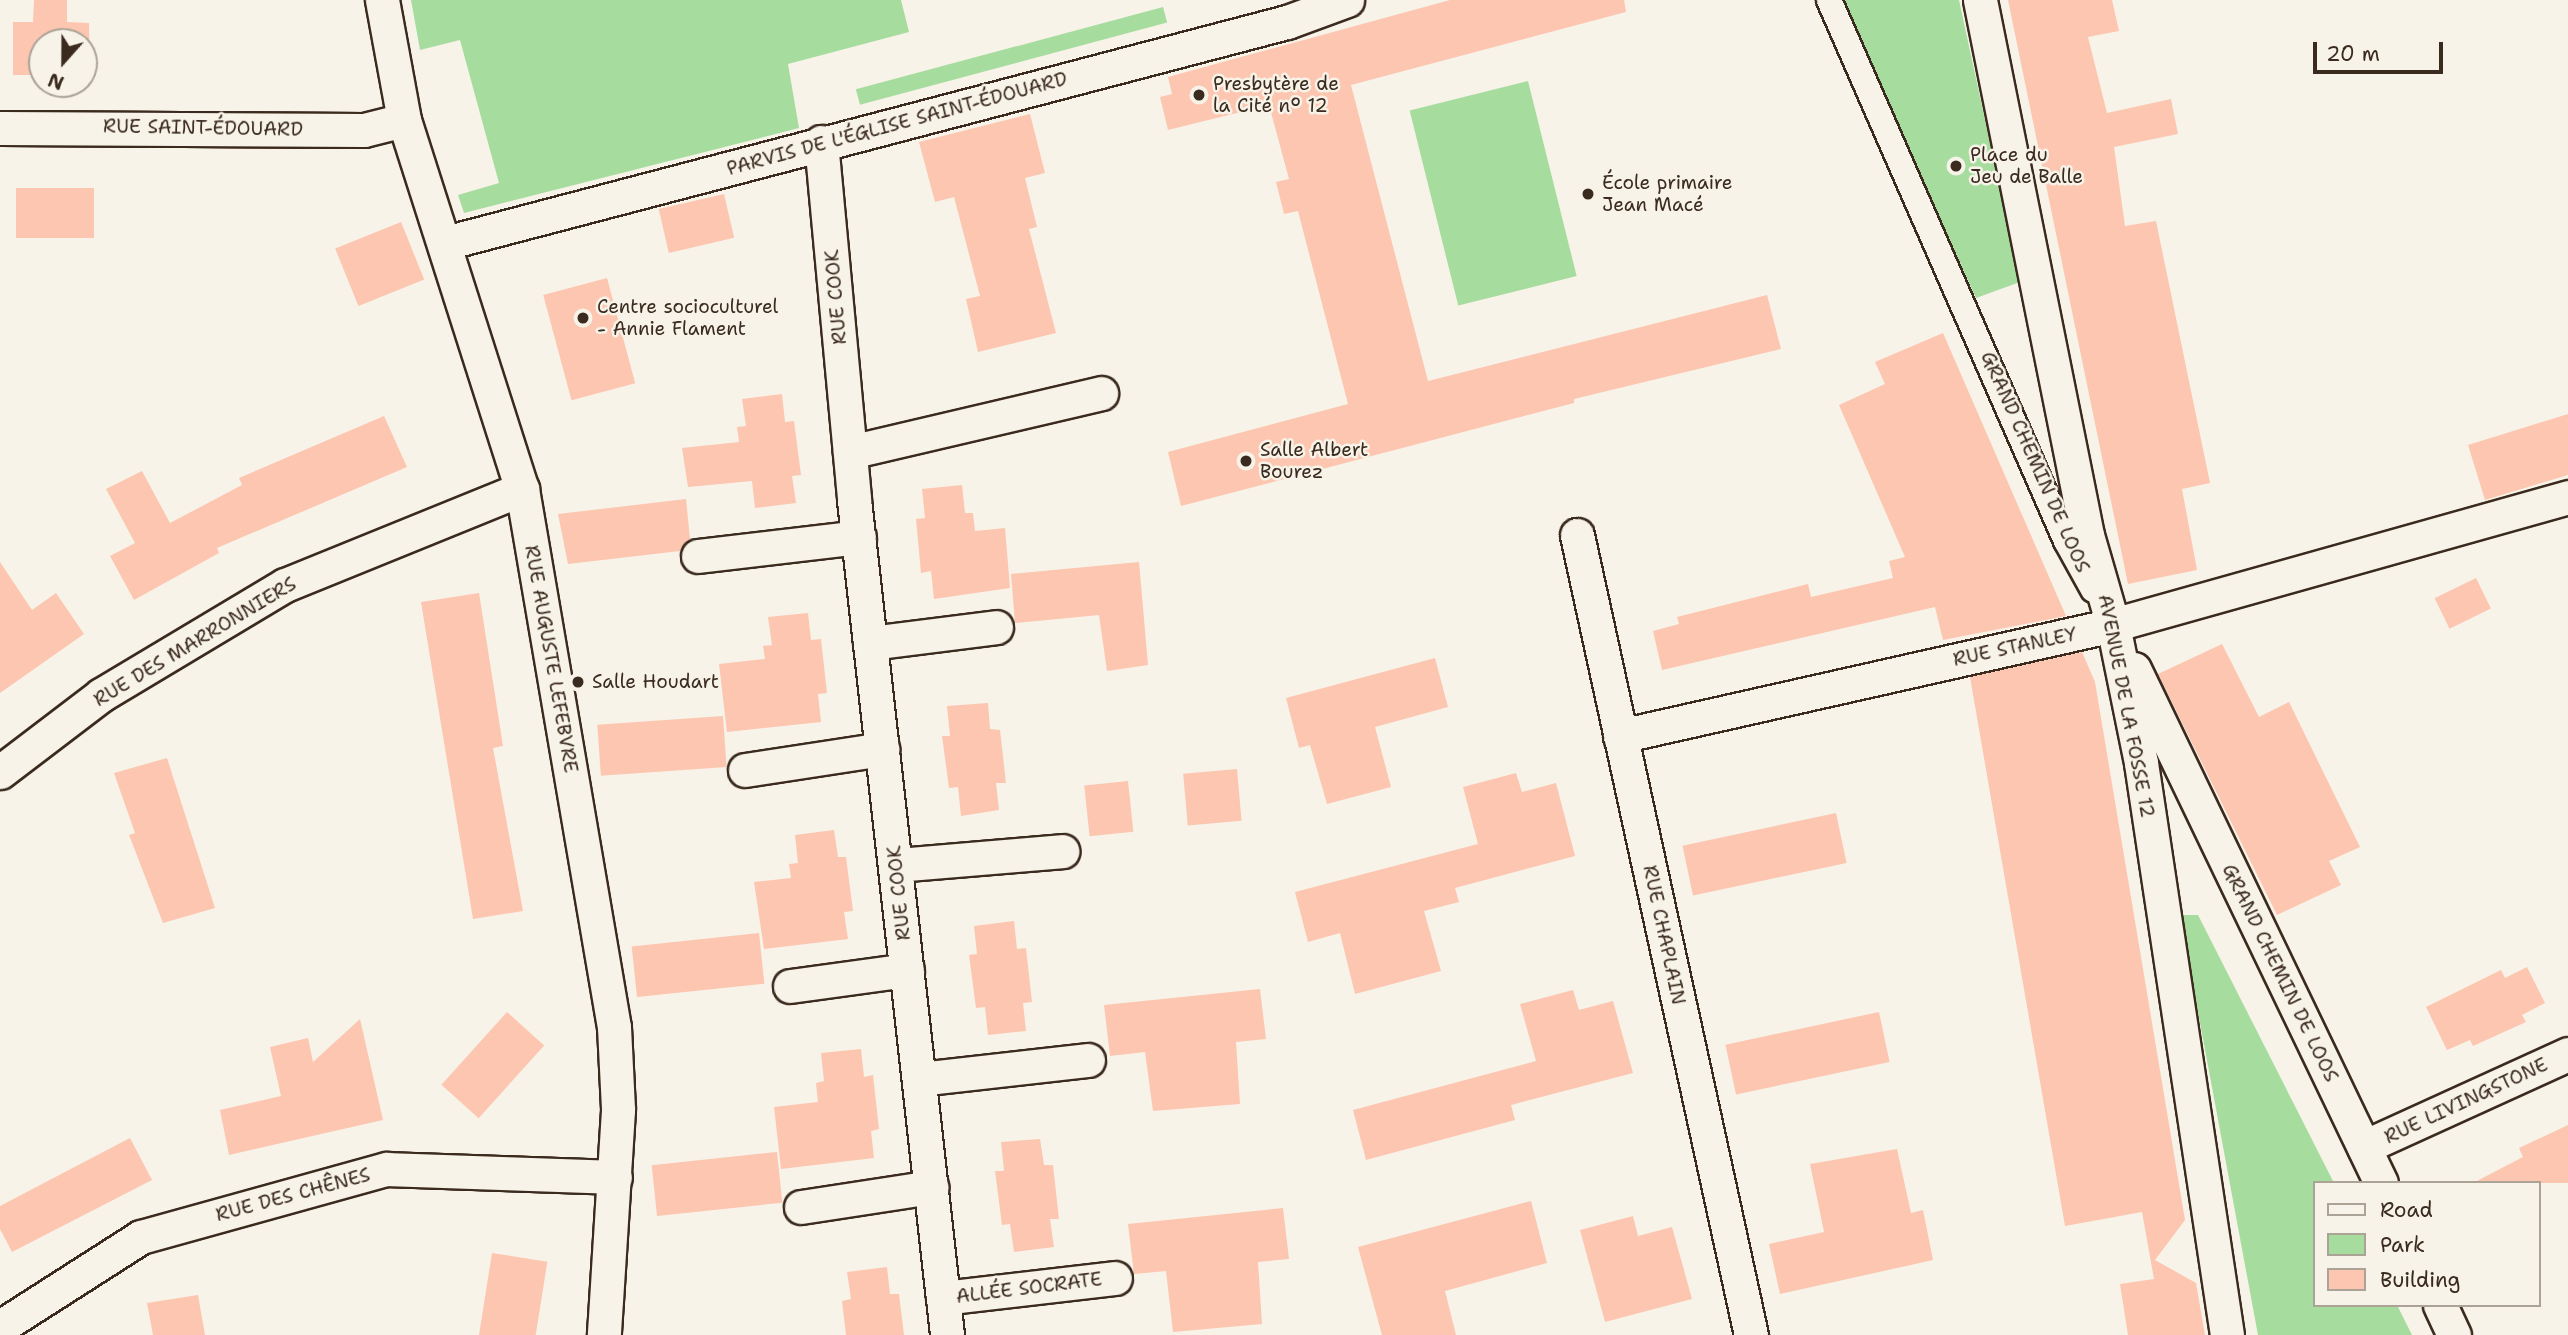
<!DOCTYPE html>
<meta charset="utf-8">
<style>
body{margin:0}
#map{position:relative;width:2568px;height:1335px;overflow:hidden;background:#f7f3e8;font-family:"Shantell Sans",sans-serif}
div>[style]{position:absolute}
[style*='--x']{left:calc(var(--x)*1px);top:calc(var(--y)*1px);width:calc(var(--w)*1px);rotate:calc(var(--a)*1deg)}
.green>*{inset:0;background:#a7dc9f;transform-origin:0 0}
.building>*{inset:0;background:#fdc6b0;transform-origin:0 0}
.roads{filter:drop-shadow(2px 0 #3b2a1e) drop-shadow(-2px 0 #3b2a1e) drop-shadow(0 2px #3b2a1e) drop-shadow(0 -2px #3b2a1e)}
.pedestrian>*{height:24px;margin:-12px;padding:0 12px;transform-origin:12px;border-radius:12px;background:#f7f3e8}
.minor>*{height:33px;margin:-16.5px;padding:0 16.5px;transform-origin:16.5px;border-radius:16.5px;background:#f7f3e8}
.dots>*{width:19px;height:19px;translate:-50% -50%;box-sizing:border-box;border:4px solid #f7f3e8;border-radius:50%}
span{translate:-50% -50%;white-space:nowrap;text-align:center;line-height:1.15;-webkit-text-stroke:5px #f7f3e8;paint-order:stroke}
.poi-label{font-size:19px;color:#3b2a1e}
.left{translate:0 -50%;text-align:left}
.street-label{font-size:19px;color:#3b2a1e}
.legend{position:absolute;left:2313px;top:1181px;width:228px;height:126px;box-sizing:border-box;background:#f7f3e8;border:2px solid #aca397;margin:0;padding:9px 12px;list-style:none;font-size:21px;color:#3b2a1e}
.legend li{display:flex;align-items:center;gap:14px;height:35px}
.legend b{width:35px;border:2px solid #aca397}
.north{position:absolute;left:28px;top:28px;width:70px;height:70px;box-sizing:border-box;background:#f7f3e8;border:2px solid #aca397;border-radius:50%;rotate:201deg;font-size:19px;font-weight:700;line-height:28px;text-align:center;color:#3b2a1e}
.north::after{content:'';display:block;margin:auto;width:24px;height:32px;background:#3b2a1e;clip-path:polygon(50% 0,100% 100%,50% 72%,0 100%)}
.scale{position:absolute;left:2313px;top:42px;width:130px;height:32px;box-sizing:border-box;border:4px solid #3b2a1e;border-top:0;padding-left:9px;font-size:21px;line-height:24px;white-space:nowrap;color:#3b2a1e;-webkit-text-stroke:5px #f7f3e8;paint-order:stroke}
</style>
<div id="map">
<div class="green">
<i style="clip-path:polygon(411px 0,901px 0,909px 32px,788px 64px,799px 128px,464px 213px,458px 195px,499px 183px,460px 40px,420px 50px)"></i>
<i style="clip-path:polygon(1841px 0,1959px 0,2020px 282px,1976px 298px)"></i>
<i style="left:1163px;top:7px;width:16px;height:318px;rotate:75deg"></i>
<i style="left:1528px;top:81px;width:201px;height:122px;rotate:76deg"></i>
<i style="clip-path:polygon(2180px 915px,2198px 915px,2334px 1183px,2314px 1183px,2314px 1305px,2397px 1305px,2412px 1335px,2258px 1335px)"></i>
</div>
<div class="building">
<i style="clip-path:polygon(34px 0,67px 0,67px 22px,89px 23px,90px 74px,84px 74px,84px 42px,42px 42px,42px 75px,13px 75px,13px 22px,33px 22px)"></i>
<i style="clip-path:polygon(1450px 0,1624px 0,1626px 12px,1351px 85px,1428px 381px,1767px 295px,1781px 349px,1574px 399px,1574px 403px,1181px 506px,1168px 452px,1348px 404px,1298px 211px,1284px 214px,1276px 182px,1289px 179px,1269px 105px,1168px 130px,1160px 97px,1172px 94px,1168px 77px)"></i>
<i style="clip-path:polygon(2008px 0,2112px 0,2119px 31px,2088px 37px,2107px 113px,2171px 99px,2178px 134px,2114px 147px,2125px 226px,2156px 221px,2210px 483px,2182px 489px,2197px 570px,2128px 584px)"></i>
<i style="clip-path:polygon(1030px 114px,1045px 173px,1025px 178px,1037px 227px,1029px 229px,1056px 333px,978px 352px,966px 299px,980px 296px,954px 197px,935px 202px,919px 142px)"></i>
<i style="left:16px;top:188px;width:78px;height:50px"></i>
<i style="left:724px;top:194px;width:45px;height:67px;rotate:77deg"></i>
<i style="left:401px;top:222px;width:62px;height:71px;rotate:68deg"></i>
<i style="left:607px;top:278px;width:109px;height:66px;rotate:75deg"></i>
<i style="clip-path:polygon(1943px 333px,2066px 616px,1943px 640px,1935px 607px,1662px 670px,1653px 631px,1679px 624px,1677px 617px,1808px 584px,1811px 597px,1893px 578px,1889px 561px,1905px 557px,1839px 405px,1885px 384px,1875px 362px)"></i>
<i style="clip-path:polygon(782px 394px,785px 422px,794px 421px,801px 475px,792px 476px,796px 503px,755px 508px,752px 481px,688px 487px,682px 448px,739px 442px,737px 427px,746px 426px,742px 399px)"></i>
<i style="clip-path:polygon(2568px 414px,2568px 475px,2485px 500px,2468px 445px)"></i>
<i style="clip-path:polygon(384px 416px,407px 467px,217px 548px,219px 553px,134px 600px,110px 556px,135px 543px,106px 489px,142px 471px,170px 523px,242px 485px,239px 478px)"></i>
<i style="clip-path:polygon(962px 485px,965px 513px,973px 513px,975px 531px,1005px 528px,1010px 588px,934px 599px,931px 571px,921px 573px,916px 519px,925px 518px,922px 489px)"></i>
<i style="clip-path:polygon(686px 499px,690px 539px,680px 551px,568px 564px,558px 514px)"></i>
<i style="clip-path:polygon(0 562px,32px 610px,56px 593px,84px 634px,0 693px)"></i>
<i style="clip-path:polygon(1139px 562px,1148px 665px,1107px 671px,1099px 615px,1015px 623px,1011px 574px)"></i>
<i style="left:2476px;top:578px;width:34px;height:46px;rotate:64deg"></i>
<i style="clip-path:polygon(479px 593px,503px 746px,493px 748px,523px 911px,473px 919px,421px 602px)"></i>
<i style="clip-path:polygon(808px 613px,811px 640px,821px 639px,827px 693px,818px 694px,821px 722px,727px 732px,719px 664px,765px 659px,763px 646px,772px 645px,768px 617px)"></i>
<i style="clip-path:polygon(2222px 644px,2259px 717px,2289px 702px,2360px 847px,2329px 861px,2341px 885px,2277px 915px,2158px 674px)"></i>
<i style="clip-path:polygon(2082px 652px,2095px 682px,2185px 1220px,2155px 1260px,2196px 1283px,2205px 1335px,2128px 1335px,2120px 1284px,2154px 1279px,2142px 1212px,2065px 1226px,1970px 677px)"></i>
<i style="clip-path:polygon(1435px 658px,1448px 707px,1375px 727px,1391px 787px,1327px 804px,1310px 745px,1299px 748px,1286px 698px)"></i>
<i style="clip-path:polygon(988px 703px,990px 729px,1000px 730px,1006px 783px,996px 783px,999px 810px,961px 816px,958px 787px,949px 788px,942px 736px,950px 736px,947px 706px)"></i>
<i style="left:723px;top:716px;width:51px;height:126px;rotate:86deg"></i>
<i style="clip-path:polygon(167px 758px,215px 908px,163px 923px,129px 835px,135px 833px,114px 773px)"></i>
<i style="left:1237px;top:769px;width:52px;height:54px;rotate:85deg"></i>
<i style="clip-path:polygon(1516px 773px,1522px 792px,1556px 783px,1575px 856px,1455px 888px,1459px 902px,1424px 911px,1441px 971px,1355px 994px,1340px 933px,1308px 942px,1295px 892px,1478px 844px,1463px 787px)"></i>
<i style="left:1128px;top:781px;width:51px;height:44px;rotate:84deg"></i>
<i style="left:1836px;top:813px;width:51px;height:157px;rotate:78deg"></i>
<i style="clip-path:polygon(834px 830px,838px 857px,846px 857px,853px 911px,844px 912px,848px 939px,764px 949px,754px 882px,791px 878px,789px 864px,798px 863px,795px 835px)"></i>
<i style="clip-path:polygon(1014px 921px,1017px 949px,1026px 948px,1032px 1002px,1023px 1003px,1026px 1031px,988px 1035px,985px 1007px,976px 1008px,969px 955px,977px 954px,974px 926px)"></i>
<i style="left:759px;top:933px;width:51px;height:128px;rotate:84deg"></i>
<i style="clip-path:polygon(2527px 967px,2545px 1003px,2522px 1015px,2526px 1022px,2473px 1046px,2470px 1040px,2447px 1050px,2426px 1007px,2501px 970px,2505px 978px)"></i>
<i style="clip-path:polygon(1260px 989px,1266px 1039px,1236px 1042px,1240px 1104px,1153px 1111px,1145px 1052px,1110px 1056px,1104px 1005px)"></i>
<i style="clip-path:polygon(1573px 990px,1579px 1010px,1613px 1001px,1633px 1073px,1511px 1105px,1515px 1120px,1366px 1160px,1353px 1110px,1536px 1061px,1520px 1004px)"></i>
<i style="left:507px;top:1012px;width:50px;height:98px;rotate:42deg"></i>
<i style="left:1879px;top:1012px;width:51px;height:157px;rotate:78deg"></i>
<i style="clip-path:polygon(360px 1019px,383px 1120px,229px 1155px,220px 1110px,281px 1096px,270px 1047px,308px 1038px,313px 1062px)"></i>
<i style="clip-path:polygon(861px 1049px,864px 1077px,873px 1075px,879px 1129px,871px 1131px,874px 1158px,781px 1169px,774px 1107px,818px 1102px,816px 1083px,824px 1081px,821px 1053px)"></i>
<i style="clip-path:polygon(2568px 1125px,2568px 1183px,2473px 1183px,2523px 1157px,2519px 1148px)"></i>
<i style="clip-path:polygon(130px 1138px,152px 1180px,12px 1252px,0 1229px,0 1206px)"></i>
<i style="clip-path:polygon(1040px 1139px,1044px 1165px,1053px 1165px,1059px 1219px,1050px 1219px,1054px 1247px,1014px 1252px,1010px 1224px,1002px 1225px,995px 1171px,1004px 1171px,1001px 1142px)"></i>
<i style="clip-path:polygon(1897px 1149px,1911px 1213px,1923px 1210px,1933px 1260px,1780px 1294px,1769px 1244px,1824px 1232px,1810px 1164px)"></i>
<i style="left:777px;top:1152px;width:51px;height:126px;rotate:84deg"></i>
<i style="clip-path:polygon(1531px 1201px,1547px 1263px,1445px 1291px,1456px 1335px,1382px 1335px,1358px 1247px)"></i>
<i style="clip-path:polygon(1283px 1208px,1289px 1259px,1258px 1262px,1262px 1324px,1173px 1332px,1166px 1271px,1134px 1274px,1128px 1224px)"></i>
<i style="clip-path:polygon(1633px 1216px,1638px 1236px,1672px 1227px,1692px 1299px,1605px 1322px,1580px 1230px)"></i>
<i style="left:492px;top:1253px;width:56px;height:83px;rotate:9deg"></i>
<i style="clip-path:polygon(887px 1267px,890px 1294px,899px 1294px,904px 1335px,846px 1335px,842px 1301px,851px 1299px,847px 1272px)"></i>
<i style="clip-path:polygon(198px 1295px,205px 1335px,153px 1335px,147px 1303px)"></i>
</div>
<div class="roads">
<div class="pedestrian">
<i style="--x:1829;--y:0;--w:591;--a:66.34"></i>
<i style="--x:2066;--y:541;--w:56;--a:61.1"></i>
</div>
<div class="minor">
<i style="--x:382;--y:0;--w:122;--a:79.6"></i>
<i style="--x:404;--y:120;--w:387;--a:72.3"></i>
<i style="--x:522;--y:489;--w:546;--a:80.3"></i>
<i style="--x:614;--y:1027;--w:83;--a:87.2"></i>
<i style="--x:618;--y:1110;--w:225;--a:93.6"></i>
<i style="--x:1980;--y:0;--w:546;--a:78.69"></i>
<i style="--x:2087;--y:535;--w:94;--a:73.9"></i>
<i style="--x:2113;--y:625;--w:141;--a:78.5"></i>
<i style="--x:2141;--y:763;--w:578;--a:81.45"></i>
<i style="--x:0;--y:128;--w:364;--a:0.3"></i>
<i style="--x:364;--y:130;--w:41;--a:-14"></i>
<i style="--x:821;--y:142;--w:360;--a:84.7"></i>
<i style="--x:854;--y:500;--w:840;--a:83.64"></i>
<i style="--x:445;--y:243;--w:871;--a:-14.71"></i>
<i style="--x:1287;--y:22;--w:64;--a:-20.1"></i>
<i style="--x:850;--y:452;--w:258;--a:-13.2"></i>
<i style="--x:1577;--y:535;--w:819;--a:77.73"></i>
<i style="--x:698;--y:556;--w:162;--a:-6.7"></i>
<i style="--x:870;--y:643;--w:127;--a:-7.2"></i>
<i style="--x:2134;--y:669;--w:570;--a:64.33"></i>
<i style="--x:1620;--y:736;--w:505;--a:-12.69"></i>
<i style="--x:2113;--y:625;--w:473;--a:-15.7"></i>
<i style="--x:745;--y:770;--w:139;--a:-8.7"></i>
<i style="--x:0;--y:772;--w:127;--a:-37.3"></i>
<i style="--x:101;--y:695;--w:214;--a:-30.9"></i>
<i style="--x:285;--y:585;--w:256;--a:-22.1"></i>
<i style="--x:897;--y:865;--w:166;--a:-4.8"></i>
<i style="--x:790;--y:986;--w:118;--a:-7.8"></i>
<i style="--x:919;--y:1079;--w:170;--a:-6.4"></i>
<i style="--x:2364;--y:1147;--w:224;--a:-24.5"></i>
<i style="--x:801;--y:1207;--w:132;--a:-8.7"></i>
<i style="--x:943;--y:1298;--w:173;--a:-6.6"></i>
<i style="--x:2440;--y:1305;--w:33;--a:65"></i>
<i style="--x:0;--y:1327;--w:167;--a:-32.6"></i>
<i style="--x:141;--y:1237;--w:255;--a:-15.5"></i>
<i style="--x:387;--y:1169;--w:228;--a:2"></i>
</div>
</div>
<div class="dots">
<i style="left:1199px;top:95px;background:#3b2a1e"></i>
<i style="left:1956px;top:166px;background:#3b2a1e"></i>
<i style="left:1588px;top:194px;background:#3b2a1e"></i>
<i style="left:583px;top:318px;background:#3b2a1e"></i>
<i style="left:1246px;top:461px;background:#3b2a1e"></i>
<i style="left:578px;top:682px;background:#3b2a1e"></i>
</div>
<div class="poi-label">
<span class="left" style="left:1213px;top:95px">Presbytère de<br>la Cité n° 12</span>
<span class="left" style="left:1970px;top:166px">Place du<br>Jeu de Balle</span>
<span class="left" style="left:1602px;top:194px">École primaire<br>Jean Macé</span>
<span class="left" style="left:597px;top:318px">Centre socioculturel<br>- Annie Flament</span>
<span class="left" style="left:1260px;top:461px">Salle Albert<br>Bourez</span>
<span class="left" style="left:592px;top:682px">Salle Houdart</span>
</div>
<div class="street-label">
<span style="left:897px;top:124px;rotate:-15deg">PARVIS DE L'ÉGLISE SAINT-ÉDOUARD</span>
<span style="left:203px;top:128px;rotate:1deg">RUE SAINT-ÉDOUARD</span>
<span style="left:836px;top:297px;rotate:-95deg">RUE COOK</span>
<span style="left:2035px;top:462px;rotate:66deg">GRAND CHEMIN DE LOOS</span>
<span style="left:195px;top:642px;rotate:-31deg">RUE DES MARRONNIERS</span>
<span style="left:2015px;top:647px;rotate:-12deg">RUE STANLEY</span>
<span style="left:551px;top:659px;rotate:80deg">RUE AUGUSTE LEFEBVRE</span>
<span style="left:2126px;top:706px;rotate:79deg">AVENUE DE LA FOSSE 12</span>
<span style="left:899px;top:893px;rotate:-96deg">RUE COOK</span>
<span style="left:1664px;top:935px;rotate:78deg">RUE CHAPLAIN</span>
<span style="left:2280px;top:973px;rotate:64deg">GRAND CHEMIN DE LOOS</span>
<span style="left:2466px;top:1101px;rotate:-25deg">RUE LIVINGSTONE</span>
<span style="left:293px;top:1195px;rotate:-15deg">RUE DES CHÊNES</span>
<span style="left:1029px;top:1288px;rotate:-7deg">ALLÉE SOCRATE</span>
</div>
<ul class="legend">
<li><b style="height:9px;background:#f7f3e8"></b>Road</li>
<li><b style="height:19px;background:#a7dc9f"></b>Park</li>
<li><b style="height:19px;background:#fdc6b0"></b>Building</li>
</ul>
<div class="north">N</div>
<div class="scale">20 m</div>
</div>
